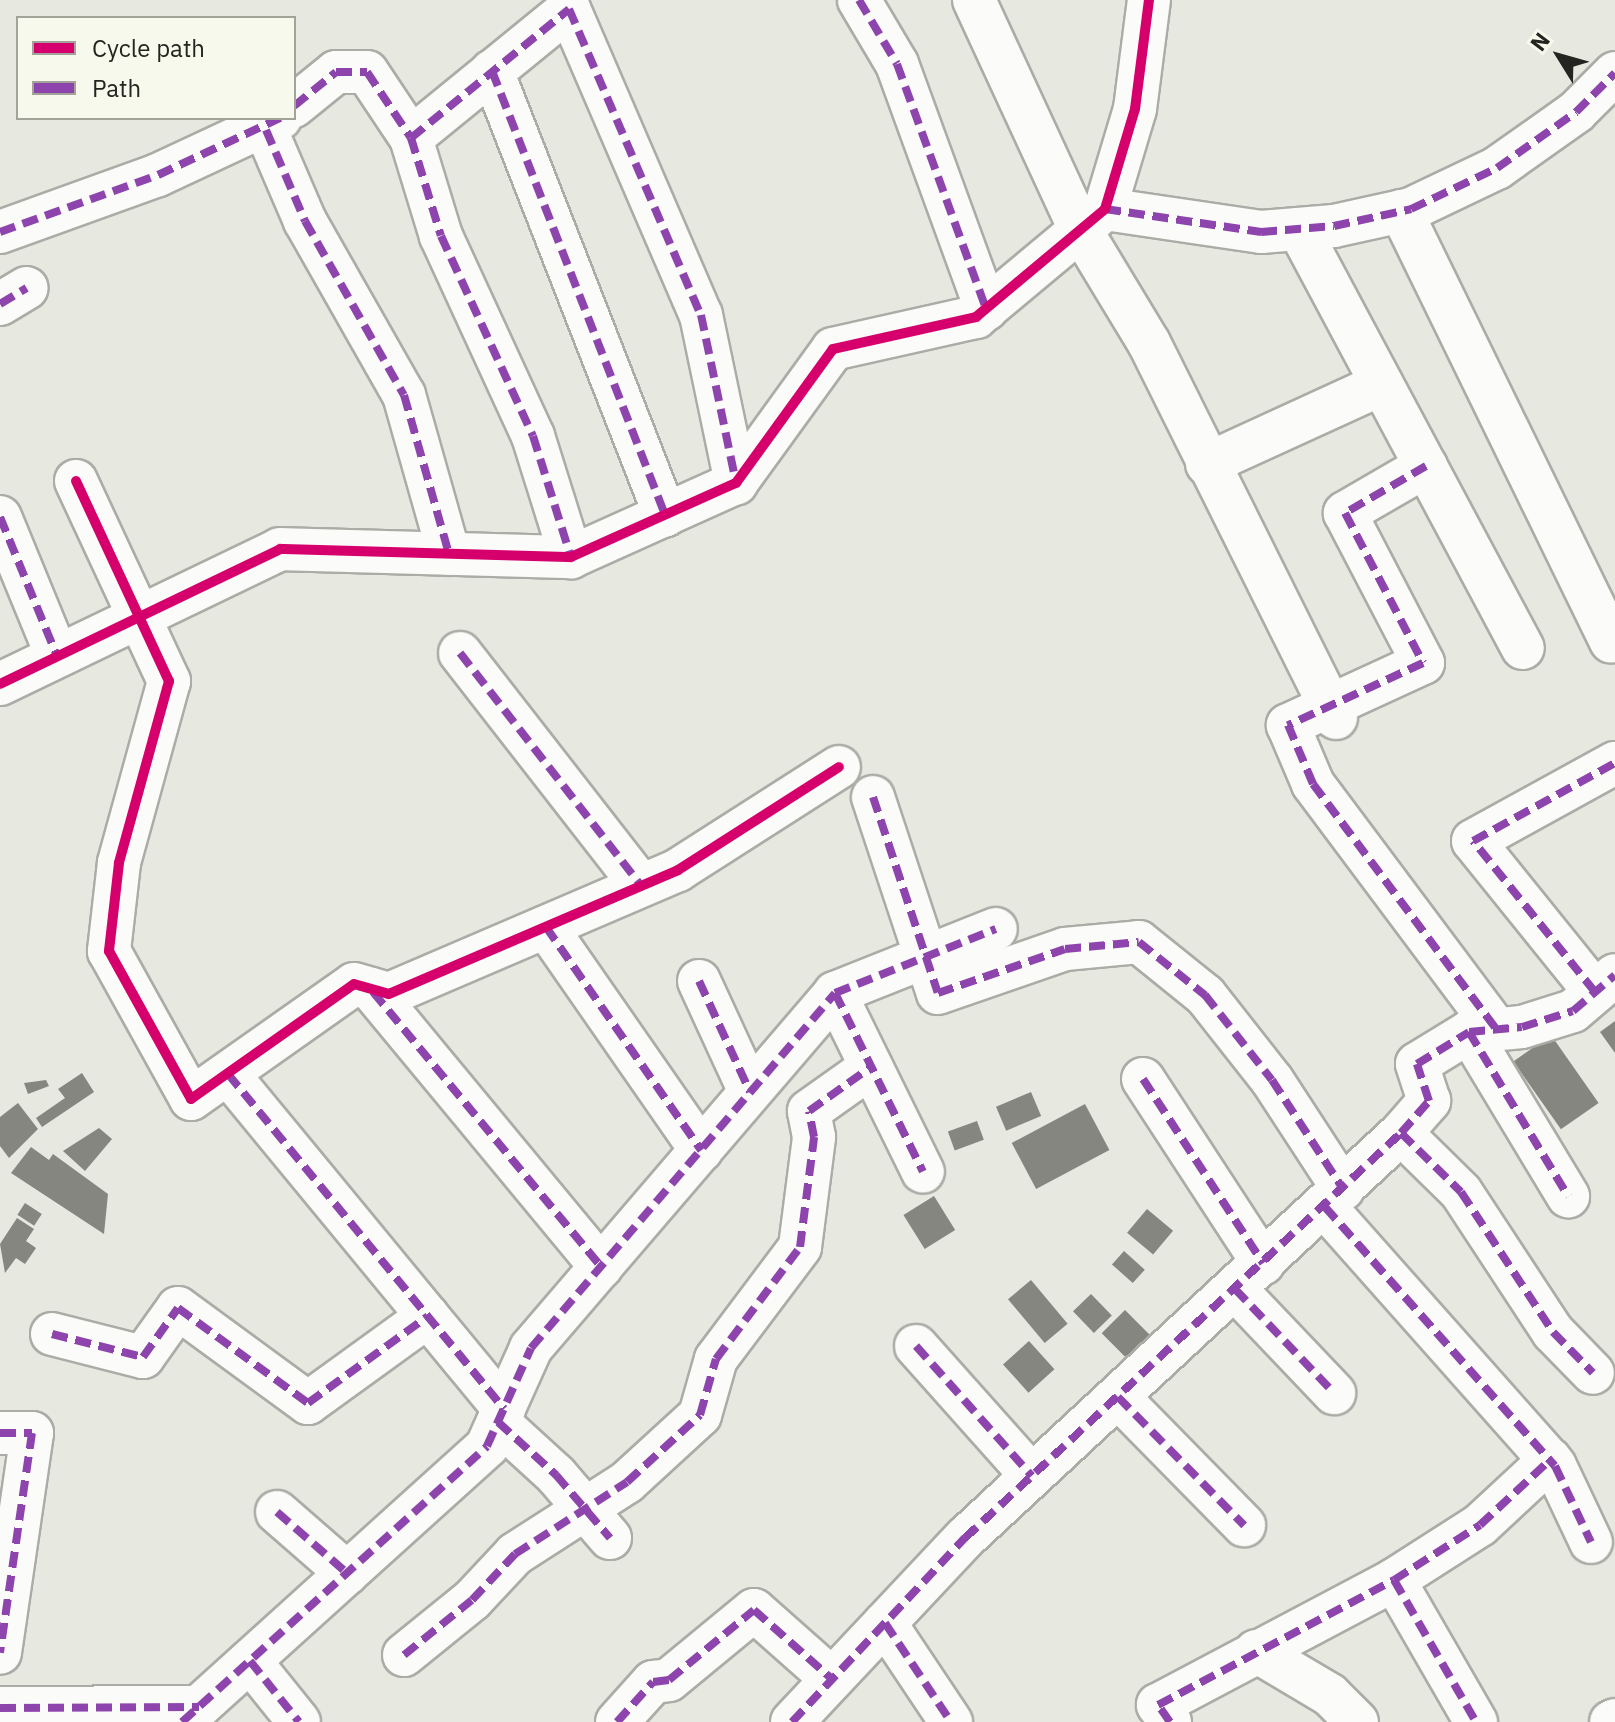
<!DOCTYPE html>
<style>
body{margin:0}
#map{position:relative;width:1615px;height:1722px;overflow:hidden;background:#e7e8e0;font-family:"IBM Plex Sans",sans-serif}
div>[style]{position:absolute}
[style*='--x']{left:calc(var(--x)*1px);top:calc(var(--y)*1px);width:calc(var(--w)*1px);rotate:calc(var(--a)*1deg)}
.building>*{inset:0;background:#858680;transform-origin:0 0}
.roads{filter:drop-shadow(2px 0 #abaca6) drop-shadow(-2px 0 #abaca6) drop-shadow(0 2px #abaca6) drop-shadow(0 -2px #abaca6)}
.minor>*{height:42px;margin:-21px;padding:0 21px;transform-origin:21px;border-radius:21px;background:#fbfcfa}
.quiet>*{height:8px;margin-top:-4px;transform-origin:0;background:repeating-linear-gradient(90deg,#8e44ad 0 16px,transparent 0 24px)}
.cycleway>*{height:10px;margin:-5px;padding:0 5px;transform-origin:5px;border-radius:5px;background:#d6006c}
span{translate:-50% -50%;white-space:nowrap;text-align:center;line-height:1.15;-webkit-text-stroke:8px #f6f9eb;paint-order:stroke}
.legend{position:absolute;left:16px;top:16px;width:280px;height:104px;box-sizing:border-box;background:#f6f9eb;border:2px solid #a2a49a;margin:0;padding:10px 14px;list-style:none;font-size:24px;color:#242520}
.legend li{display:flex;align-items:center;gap:16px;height:40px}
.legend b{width:40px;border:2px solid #a2a49a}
.north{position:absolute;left:1519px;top:16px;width:80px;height:80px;-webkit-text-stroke:6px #f6f9eb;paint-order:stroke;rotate:307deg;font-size:22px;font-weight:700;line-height:32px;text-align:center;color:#242520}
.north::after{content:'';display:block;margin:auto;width:28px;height:36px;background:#242520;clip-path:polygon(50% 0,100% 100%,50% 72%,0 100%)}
</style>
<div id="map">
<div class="building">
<i style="clip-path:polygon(1615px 1021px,1615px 1053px,1600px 1032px)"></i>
<i style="left:1551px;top:1035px;width:83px;height:46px;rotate:55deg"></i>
<i style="clip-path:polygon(82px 1073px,94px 1092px,42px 1127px,36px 1118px,65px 1098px,58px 1089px)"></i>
<i style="clip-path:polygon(46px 1080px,49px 1086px,28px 1094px,24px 1083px)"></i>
<i style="left:1031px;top:1092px;width:26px;height:38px;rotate:67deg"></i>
<i style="clip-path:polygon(18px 1103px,38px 1129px,9px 1158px,0 1146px,0 1117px)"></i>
<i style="left:1085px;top:1104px;width:52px;height:83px;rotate:62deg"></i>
<i style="left:977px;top:1121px;width:20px;height:31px;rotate:70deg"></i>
<i style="clip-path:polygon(99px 1128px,112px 1139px,85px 1171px,63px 1151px)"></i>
<i style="clip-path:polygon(31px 1147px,49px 1160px,53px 1154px,108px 1194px,104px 1234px,11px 1173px)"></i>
<i style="left:934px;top:1196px;width:40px;height:36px;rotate:58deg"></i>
<i style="left:25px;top:1203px;width:20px;height:14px;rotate:33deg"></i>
<i style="left:1147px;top:1209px;width:34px;height:31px;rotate:40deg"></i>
<i style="clip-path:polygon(17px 1218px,34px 1229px,26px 1241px,36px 1248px,25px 1264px,16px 1258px,5px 1273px,0 1244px)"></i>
<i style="left:1124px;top:1251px;width:28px;height:18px;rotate:42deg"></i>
<i style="left:1031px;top:1280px;width:57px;height:30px;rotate:50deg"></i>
<i style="left:1091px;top:1294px;width:30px;height:25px;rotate:46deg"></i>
<i style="left:1125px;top:1310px;width:37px;height:33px;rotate:45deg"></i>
<i style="left:1029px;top:1341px;width:38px;height:35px;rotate:48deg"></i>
</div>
<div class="roads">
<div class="minor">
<i style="--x:859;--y:0;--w:74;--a:59.3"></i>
<i style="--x:897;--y:64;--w:261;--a:70"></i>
<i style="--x:974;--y:0;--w:252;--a:65.2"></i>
<i style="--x:1080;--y:229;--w:133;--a:58.8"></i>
<i style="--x:1149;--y:343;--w:419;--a:63.5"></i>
<i style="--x:492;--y:71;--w:477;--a:68.7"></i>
<i style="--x:294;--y:106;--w:54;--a:-39"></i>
<i style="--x:336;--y:72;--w:31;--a:0"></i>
<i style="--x:367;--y:72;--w:79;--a:56.3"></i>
<i style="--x:411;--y:138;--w:204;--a:-39.2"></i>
<i style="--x:569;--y:9;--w:333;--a:66.7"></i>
<i style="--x:701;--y:315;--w:172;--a:78.2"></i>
<i style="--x:266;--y:130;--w:99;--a:66.8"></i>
<i style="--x:305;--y:221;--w:200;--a:60.4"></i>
<i style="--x:404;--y:395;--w:165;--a:74.2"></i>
<i style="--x:411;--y:138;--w:102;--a:73"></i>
<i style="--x:441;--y:236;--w:220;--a:65.3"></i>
<i style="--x:533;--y:436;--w:127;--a:72.6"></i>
<i style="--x:1105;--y:209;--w:158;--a:8.4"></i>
<i style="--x:1261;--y:232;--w:73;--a:-4.7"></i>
<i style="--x:1334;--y:226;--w:79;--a:-12.4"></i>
<i style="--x:1411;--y:209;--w:95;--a:-25.5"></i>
<i style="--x:1497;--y:168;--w:97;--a:-35.3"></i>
<i style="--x:1576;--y:112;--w:55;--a:-45"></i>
<i style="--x:1401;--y:211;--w:479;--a:64"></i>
<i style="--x:1299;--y:229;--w:475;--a:61.9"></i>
<i style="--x:0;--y:232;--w:168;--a:-19.8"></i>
<i style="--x:158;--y:175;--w:135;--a:-25"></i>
<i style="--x:0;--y:304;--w:31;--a:-31"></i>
<i style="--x:1207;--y:464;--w:192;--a:-24.6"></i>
<i style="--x:1426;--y:466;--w:94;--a:149.9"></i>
<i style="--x:1345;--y:513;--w:169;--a:62.5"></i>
<i style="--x:1423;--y:663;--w:149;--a:155.3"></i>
<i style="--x:1288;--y:725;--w:64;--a:67"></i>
<i style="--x:1313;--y:784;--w:306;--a:53.2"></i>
<i style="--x:76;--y:481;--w:221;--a:65.1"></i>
<i style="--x:169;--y:681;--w:189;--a:105.4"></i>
<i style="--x:119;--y:863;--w:89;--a:96.5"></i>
<i style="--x:109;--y:951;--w:169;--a:61"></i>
<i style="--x:191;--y:1099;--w:199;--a:-35.2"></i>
<i style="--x:354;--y:984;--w:36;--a:16"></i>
<i style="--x:389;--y:994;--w:314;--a:-23.2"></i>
<i style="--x:678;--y:870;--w:191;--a:-32.6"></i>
<i style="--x:0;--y:517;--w:150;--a:67.7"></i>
<i style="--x:460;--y:653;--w:291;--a:52.1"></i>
<i style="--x:0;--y:684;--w:311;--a:-25.7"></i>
<i style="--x:280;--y:549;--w:291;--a:1.6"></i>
<i style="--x:571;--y:557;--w:181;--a:-24.2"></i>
<i style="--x:736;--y:483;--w:165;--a:-54.1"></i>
<i style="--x:833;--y:349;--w:147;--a:-12.6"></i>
<i style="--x:976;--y:317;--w:168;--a:-39.9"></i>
<i style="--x:1105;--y:209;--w:104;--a:-73.3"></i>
<i style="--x:1135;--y:109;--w:110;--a:-82.7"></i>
<i style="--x:873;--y:797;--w:206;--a:71.7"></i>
<i style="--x:938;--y:993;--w:134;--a:-19.1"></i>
<i style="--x:1065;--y:949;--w:74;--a:-5.4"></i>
<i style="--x:1139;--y:942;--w:85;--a:38.8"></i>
<i style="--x:1205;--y:995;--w:108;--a:51.8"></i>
<i style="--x:1272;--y:1080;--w:130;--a:56.9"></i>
<i style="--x:546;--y:927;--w:272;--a:55.2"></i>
<i style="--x:699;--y:981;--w:122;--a:65.3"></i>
<i style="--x:371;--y:989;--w:361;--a:50.4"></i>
<i style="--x:1595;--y:992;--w:194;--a:-128.9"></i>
<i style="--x:1473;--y:841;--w:162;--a:-28.8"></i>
<i style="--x:835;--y:993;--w:199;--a:63.8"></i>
<i style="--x:1469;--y:1032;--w:192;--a:58.9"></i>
<i style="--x:228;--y:1074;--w:434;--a:50.5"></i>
<i style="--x:1143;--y:1079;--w:220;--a:56.9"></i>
<i style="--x:1401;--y:1133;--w:84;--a:44.5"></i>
<i style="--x:1461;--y:1192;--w:168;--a:56.7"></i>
<i style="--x:1553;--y:1332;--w:57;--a:45.7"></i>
<i style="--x:1325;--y:1207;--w:346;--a:48.4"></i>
<i style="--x:1555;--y:1466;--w:84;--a:64.7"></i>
<i style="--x:1235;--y:1289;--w:144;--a:46.4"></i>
<i style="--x:52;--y:1334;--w:94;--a:14.2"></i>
<i style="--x:143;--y:1357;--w:60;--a:-54.5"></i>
<i style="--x:178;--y:1308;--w:161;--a:36.2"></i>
<i style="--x:308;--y:1403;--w:148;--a:-35.9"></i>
<i style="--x:916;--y:1346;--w:174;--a:48.3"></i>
<i style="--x:1118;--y:1397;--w:180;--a:45.5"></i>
<i style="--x:498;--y:1422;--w:79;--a:42.4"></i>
<i style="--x:556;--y:1475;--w:83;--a:49.4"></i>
<i style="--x:0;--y:1433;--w:32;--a:0"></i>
<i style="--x:32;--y:1433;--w:222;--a:98.3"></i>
<i style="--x:277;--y:1512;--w:93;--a:41.1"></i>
<i style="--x:1394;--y:1580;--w:164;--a:60"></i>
<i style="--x:885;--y:1623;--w:119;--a:56.3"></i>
<i style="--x:1256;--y:1651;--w:86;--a:30.7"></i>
<i style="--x:1330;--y:1695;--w:38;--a:45"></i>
<i style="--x:404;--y:1655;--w:87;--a:-39"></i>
<i style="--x:472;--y:1600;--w:63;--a:-46.9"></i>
<i style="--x:515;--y:1554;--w:133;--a:-32.7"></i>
<i style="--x:627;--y:1482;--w:99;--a:-42.5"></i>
<i style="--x:700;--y:1415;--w:58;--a:-74.1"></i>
<i style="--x:716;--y:1359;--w:140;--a:-53.1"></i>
<i style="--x:800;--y:1247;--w:111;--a:-82.7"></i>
<i style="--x:814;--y:1137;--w:26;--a:-101"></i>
<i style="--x:809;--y:1111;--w:76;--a:-35.4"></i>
<i style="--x:250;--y:1661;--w:78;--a:51.2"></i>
<i style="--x:0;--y:1708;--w:199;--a:-0.3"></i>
<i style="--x:182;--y:1722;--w:411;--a:-42.1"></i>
<i style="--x:487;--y:1446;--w:107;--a:-65.8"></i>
<i style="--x:531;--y:1348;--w:467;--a:-49.4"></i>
<i style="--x:835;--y:993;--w:173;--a:-21.7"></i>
<i style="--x:617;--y:1722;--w:54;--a:-48"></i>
<i style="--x:653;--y:1682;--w:16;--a:-7"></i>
<i style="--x:669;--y:1680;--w:110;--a:-39.5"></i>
<i style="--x:754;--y:1610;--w:104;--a:41.5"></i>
<i style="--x:792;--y:1722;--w:253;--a:-46.8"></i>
<i style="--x:965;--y:1538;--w:595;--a:-42.89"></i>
<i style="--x:1401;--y:1133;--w:43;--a:-48.8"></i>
<i style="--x:1429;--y:1101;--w:39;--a:-108"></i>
<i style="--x:1417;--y:1064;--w:61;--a:-31.6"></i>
<i style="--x:1469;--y:1032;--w:53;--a:-5.4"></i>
<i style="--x:1522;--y:1027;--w:53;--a:-17.4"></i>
<i style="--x:1573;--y:1011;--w:55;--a:-40.6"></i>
<i style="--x:1170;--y:1722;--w:21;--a:-125"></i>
<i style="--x:1158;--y:1705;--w:267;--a:-27.9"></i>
<i style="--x:1394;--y:1580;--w:102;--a:-32.6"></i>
<i style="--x:1480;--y:1525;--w:96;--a:-42.9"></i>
<i style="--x:1611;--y:1722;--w:4;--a:-27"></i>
</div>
</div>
<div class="quiet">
<i style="--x:859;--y:0;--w:74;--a:59.3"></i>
<i style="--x:897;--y:64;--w:261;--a:70"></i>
<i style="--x:492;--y:71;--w:477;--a:68.7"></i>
<i style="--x:294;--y:106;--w:54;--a:-39"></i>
<i style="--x:336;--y:72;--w:31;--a:0"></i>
<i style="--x:367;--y:72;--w:79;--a:56.3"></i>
<i style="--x:411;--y:138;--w:204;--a:-39.2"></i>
<i style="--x:569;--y:9;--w:333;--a:66.7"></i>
<i style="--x:701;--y:315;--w:172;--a:78.2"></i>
<i style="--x:266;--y:130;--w:99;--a:66.8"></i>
<i style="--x:305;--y:221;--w:200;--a:60.4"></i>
<i style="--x:404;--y:395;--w:165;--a:74.2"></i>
<i style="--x:411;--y:138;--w:102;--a:73"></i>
<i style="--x:441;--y:236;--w:220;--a:65.3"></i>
<i style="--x:533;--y:436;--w:127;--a:72.6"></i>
<i style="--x:1105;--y:209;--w:158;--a:8.4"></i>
<i style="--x:1261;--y:232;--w:73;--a:-4.7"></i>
<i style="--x:1334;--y:226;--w:79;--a:-12.4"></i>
<i style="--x:1411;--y:209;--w:95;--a:-25.5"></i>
<i style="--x:1497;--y:168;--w:97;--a:-35.3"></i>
<i style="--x:1576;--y:112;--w:55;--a:-45"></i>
<i style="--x:0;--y:232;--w:168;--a:-19.8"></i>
<i style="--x:158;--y:175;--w:135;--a:-25"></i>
<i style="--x:0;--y:304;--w:31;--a:-31"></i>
<i style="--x:1426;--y:466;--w:94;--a:149.9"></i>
<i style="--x:1345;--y:513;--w:169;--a:62.5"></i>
<i style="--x:1423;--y:663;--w:149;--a:155.3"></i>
<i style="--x:1288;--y:725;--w:64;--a:67"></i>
<i style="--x:1313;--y:784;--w:306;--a:53.2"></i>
<i style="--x:0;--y:517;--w:150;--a:67.7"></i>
<i style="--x:460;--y:653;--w:291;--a:52.1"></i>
<i style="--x:873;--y:797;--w:206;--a:71.7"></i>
<i style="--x:938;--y:993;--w:134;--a:-19.1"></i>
<i style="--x:1065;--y:949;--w:74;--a:-5.4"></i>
<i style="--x:1139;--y:942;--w:85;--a:38.8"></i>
<i style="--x:1205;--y:995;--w:108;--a:51.8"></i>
<i style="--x:1272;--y:1080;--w:130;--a:56.9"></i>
<i style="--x:546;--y:927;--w:272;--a:55.2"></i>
<i style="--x:699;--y:981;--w:122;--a:65.3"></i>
<i style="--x:373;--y:992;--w:357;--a:50.3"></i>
<i style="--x:1595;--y:992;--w:194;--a:-128.9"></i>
<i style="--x:1473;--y:841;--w:162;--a:-28.8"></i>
<i style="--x:835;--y:993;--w:199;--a:63.8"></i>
<i style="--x:1469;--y:1032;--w:192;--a:58.9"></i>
<i style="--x:228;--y:1074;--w:434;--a:50.5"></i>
<i style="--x:1143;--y:1079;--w:220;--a:56.9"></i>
<i style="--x:1401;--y:1133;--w:84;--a:44.5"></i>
<i style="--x:1461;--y:1192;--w:168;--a:56.7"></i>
<i style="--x:1553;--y:1332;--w:57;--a:45.7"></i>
<i style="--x:1325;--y:1207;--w:346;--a:48.4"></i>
<i style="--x:1555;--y:1466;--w:84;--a:64.7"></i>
<i style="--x:1235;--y:1289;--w:144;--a:46.4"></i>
<i style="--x:52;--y:1334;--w:94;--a:14.2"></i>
<i style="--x:143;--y:1357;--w:60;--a:-54.5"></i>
<i style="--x:178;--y:1308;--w:161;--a:36.2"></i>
<i style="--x:308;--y:1403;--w:148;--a:-35.9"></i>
<i style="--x:916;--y:1346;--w:174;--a:48.3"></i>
<i style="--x:1118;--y:1397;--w:180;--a:45.5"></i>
<i style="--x:498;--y:1422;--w:79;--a:42.4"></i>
<i style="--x:556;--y:1475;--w:83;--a:49.4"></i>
<i style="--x:0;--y:1433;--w:32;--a:0"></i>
<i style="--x:32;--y:1433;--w:222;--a:98.3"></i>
<i style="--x:277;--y:1512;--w:93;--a:41.1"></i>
<i style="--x:1394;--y:1580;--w:164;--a:60"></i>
<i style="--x:885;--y:1623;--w:119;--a:56.3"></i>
<i style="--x:404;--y:1655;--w:87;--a:-39"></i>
<i style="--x:472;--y:1600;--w:63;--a:-46.9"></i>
<i style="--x:515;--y:1554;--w:133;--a:-32.7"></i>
<i style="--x:627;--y:1482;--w:99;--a:-42.5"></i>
<i style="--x:700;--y:1415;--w:58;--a:-74.1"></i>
<i style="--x:716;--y:1359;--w:140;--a:-53.1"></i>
<i style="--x:800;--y:1247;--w:111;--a:-82.7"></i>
<i style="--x:814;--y:1137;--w:26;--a:-101"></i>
<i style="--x:809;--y:1111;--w:76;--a:-35.4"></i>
<i style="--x:250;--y:1661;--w:78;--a:51.2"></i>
<i style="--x:0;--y:1708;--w:199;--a:-0.3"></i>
<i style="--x:182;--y:1722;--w:411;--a:-42.1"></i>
<i style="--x:487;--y:1446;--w:107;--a:-65.8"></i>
<i style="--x:531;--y:1348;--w:467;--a:-49.4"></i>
<i style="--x:835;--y:993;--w:173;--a:-21.7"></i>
<i style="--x:617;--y:1722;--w:54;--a:-48"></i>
<i style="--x:653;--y:1682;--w:16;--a:-7"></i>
<i style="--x:669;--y:1680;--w:110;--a:-39.5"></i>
<i style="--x:754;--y:1610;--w:104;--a:41.5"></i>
<i style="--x:792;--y:1722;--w:253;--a:-46.8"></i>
<i style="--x:965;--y:1538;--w:595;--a:-42.89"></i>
<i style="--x:1401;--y:1133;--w:43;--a:-48.8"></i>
<i style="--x:1429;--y:1101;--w:39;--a:-108"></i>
<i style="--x:1417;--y:1064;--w:61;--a:-31.6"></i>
<i style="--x:1469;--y:1032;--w:53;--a:-5.4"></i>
<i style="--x:1522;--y:1027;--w:53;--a:-17.4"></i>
<i style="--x:1573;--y:1011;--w:55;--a:-40.6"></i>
<i style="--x:1170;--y:1722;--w:21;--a:-125"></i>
<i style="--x:1158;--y:1705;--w:267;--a:-27.9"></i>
<i style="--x:1394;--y:1580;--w:102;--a:-32.6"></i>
<i style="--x:1480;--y:1525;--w:96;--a:-42.9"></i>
</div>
<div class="cycleway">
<i style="--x:76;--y:481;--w:221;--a:65.1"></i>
<i style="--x:169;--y:681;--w:189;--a:105.4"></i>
<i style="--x:119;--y:863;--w:89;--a:96.5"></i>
<i style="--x:109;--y:951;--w:169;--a:61"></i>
<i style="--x:191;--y:1099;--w:199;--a:-35.2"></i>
<i style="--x:354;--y:984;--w:36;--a:16"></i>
<i style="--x:389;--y:994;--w:314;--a:-23.2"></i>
<i style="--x:678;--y:870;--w:191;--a:-32.6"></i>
<i style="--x:0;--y:684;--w:311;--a:-25.7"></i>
<i style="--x:280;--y:549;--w:291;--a:1.6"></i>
<i style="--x:571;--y:557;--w:181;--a:-24.2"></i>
<i style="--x:736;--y:483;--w:165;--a:-54.1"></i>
<i style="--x:833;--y:349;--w:147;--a:-12.6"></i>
<i style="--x:976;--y:317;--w:168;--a:-39.9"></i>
<i style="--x:1105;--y:209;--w:104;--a:-73.3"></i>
<i style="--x:1135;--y:109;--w:110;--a:-82.7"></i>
</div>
<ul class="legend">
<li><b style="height:10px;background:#d6006c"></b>Cycle path</li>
<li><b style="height:10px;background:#8e44ad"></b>Path</li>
</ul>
<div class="north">N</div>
</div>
